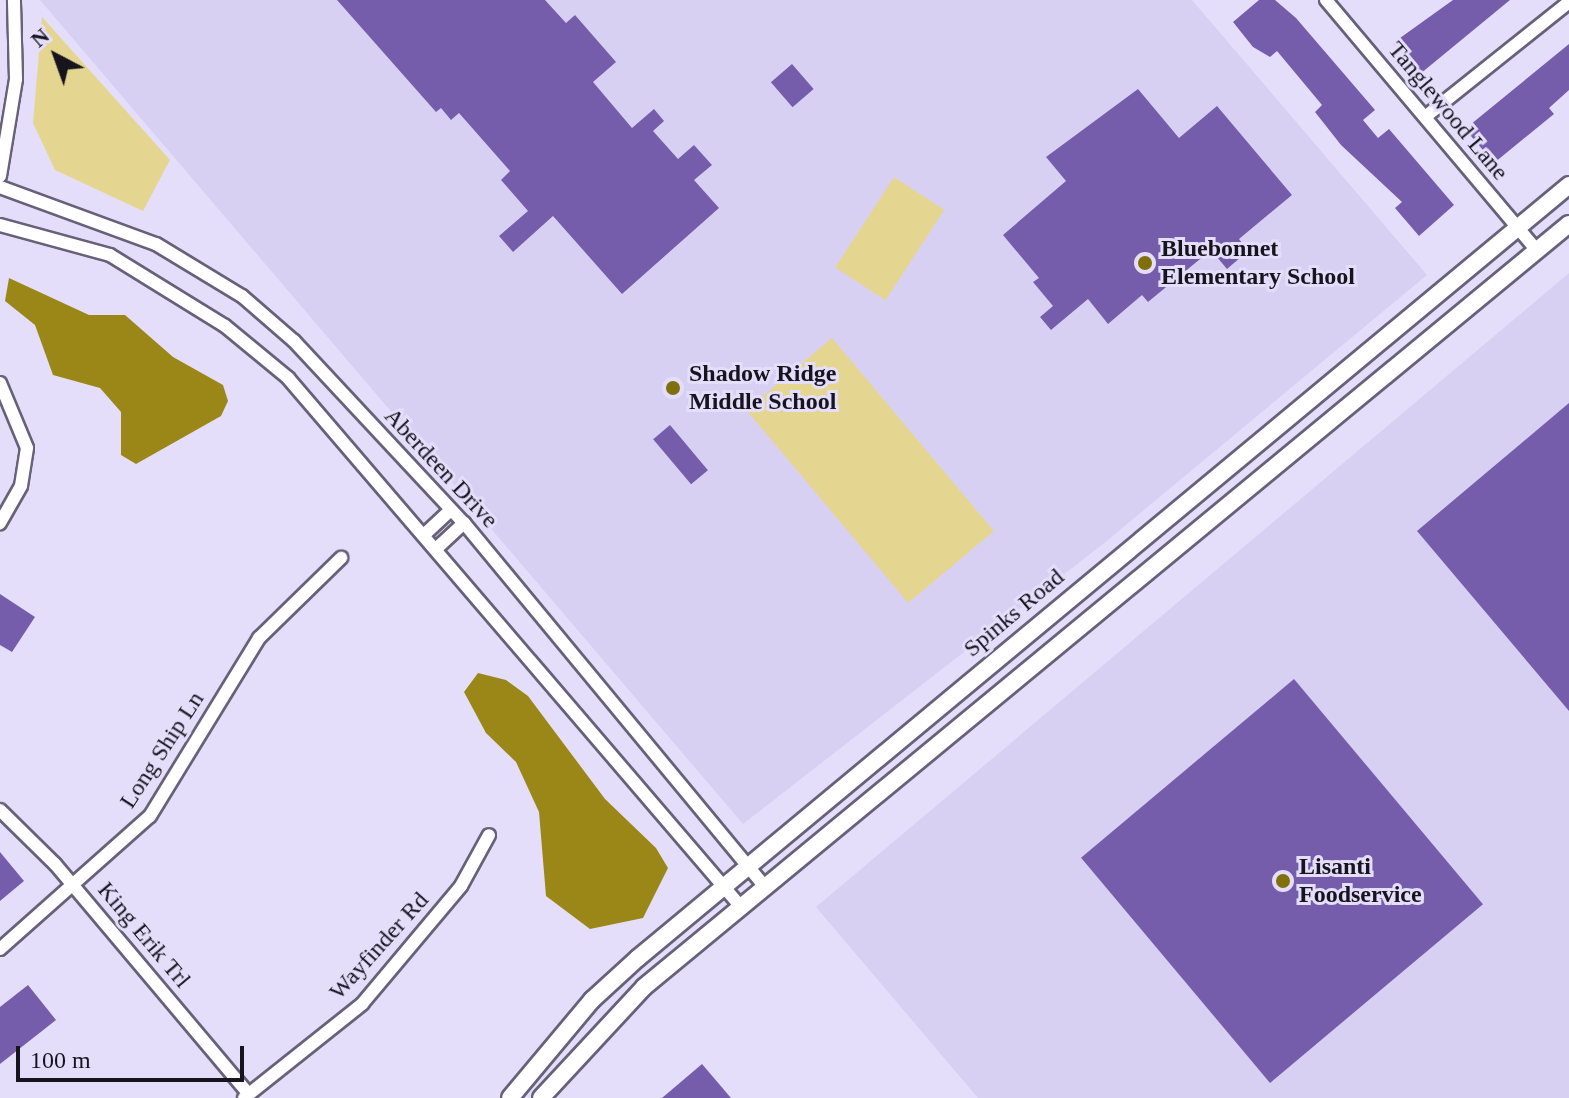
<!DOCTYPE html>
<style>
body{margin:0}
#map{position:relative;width:1569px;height:1098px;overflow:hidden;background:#e5defa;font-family:"Times New Roman",serif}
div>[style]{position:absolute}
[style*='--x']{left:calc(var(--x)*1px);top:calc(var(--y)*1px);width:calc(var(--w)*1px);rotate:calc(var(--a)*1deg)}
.built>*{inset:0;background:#d8d0f3}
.green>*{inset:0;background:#e4d690;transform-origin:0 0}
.water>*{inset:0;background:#9b8717}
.building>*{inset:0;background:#765dac;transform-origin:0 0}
.roads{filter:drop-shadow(2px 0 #676179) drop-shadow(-2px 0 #676179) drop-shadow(0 2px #676179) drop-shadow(0 -2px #676179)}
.street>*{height:12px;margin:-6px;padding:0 6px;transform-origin:6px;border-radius:6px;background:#fff}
.secondary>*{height:16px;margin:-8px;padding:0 8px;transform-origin:8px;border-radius:8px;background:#fff}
.dots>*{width:22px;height:22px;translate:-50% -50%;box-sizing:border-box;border:4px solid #e5defa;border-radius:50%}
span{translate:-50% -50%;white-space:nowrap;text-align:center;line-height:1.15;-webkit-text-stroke:6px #e5defa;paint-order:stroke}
.street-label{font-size:24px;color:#17141e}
.poi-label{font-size:24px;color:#17141e;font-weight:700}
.left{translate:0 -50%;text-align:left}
.north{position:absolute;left:16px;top:16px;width:80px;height:80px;-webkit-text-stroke:6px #e5defa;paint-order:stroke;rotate:319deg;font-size:22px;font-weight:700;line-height:32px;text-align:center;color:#17141e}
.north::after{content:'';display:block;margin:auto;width:28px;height:36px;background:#17141e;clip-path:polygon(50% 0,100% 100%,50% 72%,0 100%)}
.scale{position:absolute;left:16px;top:1046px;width:228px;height:36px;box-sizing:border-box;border:4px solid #17141e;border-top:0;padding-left:10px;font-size:24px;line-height:28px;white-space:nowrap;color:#17141e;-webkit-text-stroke:6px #e5defa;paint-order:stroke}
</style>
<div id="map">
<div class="built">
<i style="clip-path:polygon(40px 0,1192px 0,1427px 275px,1103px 544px,743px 824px)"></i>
<i style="clip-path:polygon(1569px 273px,1569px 1098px,978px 1098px,816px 907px)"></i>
</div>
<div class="green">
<i style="clip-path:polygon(42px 17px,170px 160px,143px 211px,55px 170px,33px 123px)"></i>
<i style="left:894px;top:177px;width:60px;height:108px;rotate:33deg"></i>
<i style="left:832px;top:338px;width:252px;height:112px;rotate:50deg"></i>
</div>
<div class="water">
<i style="clip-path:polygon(9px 278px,89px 315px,125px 315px,173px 357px,223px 385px,228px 401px,221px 416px,136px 464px,121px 455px,121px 412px,100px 388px,53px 375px,35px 325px,5px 301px)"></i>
<i style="clip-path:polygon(478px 673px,506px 680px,528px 696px,605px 799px,656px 848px,668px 868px,643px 918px,590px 929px,546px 896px,539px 812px,516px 762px,486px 733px,464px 692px)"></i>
</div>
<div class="building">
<i style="clip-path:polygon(337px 0,545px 0,566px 23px,575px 15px,616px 62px,593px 82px,632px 128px,654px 109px,664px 121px,653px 131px,678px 159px,694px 145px,712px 165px,694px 180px,719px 208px,622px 294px,553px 216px,513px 252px,499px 236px,528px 211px,501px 180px,510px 171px,459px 113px,451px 120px,441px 108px,436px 112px)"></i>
<i style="clip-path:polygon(1259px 0,1275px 0,1296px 18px,1375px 110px,1363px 120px,1378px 138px,1389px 129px,1454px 205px,1419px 236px,1395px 208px,1402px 202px,1341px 145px,1315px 112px,1322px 105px,1277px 51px,1270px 57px,1253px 47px,1233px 22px)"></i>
<i style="clip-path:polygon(1453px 0,1510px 0,1420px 74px,1393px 43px)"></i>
<i style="clip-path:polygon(1569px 44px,1569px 90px,1549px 108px,1554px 114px,1494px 163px,1465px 129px)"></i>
<i style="left:792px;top:64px;width:33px;height:28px;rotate:49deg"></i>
<i style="clip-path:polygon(1138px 89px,1179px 138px,1217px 106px,1292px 195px,1239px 239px,1248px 251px,1227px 269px,1211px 250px,1148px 302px,1142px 295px,1108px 324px,1088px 299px,1051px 330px,1040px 317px,1053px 306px,1033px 282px,1039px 278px,1003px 235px,1066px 181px,1046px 157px)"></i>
<i style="clip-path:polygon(1569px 403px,1569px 711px,1417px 531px)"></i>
<i style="left:670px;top:425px;width:59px;height:22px;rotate:50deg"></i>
<i style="clip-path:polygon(0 594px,35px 617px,12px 652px,0 645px)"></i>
<i style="left:1294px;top:679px;width:294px;height:278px;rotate:50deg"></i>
<i style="clip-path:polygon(0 852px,24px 881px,0 901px)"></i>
<i style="clip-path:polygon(28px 985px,56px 1020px,0 1064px,0 1007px)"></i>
<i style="clip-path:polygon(702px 1064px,731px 1098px,662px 1098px)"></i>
</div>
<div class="roads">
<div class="street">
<i style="--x:1326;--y:0;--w:328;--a:49.9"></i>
<i style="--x:1425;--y:117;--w:184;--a:-38.6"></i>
<i style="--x:0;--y:176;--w:98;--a:-80.6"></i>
<i style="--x:16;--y:79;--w:79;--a:-91.5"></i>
<i style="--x:0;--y:187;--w:166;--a:20.1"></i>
<i style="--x:156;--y:244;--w:100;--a:31.2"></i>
<i style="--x:242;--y:296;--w:69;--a:40.9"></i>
<i style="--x:294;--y:341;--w:249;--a:47"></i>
<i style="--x:464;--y:523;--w:474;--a:50.4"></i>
<i style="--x:0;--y:225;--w:114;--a:15.3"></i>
<i style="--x:110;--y:255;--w:135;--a:31.7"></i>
<i style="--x:225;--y:326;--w:82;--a:39.5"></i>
<i style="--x:288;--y:378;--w:698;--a:49.42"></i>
<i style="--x:0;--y:383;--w:70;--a:67.4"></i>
<i style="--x:27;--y:448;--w:38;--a:99"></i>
<i style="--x:21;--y:486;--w:43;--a:119.6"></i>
<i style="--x:426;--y:533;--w:33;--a:-43"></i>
<i style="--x:437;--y:548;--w:37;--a:-43"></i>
<i style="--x:0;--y:810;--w:77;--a:44.5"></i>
<i style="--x:55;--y:864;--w:301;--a:49.9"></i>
<i style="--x:0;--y:949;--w:200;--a:-41.6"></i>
<i style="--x:150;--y:816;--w:209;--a:-58.5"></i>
<i style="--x:259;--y:638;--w:115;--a:-44.3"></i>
<i style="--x:244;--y:1098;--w:151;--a:-38.5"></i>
<i style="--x:362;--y:1004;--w:154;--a:-50"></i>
<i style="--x:461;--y:886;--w:58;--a:-61.2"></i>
</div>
<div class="secondary">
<i style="--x:510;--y:1098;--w:128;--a:-50.1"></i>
<i style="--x:592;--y:1000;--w:62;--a:-42.4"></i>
<i style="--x:638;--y:958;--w:1210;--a:-39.7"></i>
<i style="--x:541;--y:1098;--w:151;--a:-47.1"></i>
<i style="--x:644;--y:987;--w:1199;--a:-39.52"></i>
</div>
</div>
<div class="dots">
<i style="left:1145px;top:263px;background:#806f0d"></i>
<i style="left:673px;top:388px;background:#806f0d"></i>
<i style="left:1283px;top:881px;background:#806f0d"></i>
</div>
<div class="street-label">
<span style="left:1448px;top:111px;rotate:50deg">Tanglewood Lane</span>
<span style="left:441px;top:468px;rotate:47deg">Aberdeen Drive</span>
<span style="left:1014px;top:613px;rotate:-40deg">Spinks Road</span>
<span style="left:162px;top:750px;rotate:-57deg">Long Ship Ln</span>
<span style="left:144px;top:935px;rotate:50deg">King Erik Trl</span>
<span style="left:379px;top:946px;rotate:-48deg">Wayfinder Rd</span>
</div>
<div class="poi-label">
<span class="left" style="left:1161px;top:263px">Bluebonnet<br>Elementary School</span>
<span class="left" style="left:689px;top:388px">Shadow Ridge<br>Middle School</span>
<span class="left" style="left:1299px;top:881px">Lisanti<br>Foodservice</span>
</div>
<div class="north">N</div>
<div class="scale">100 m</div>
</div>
